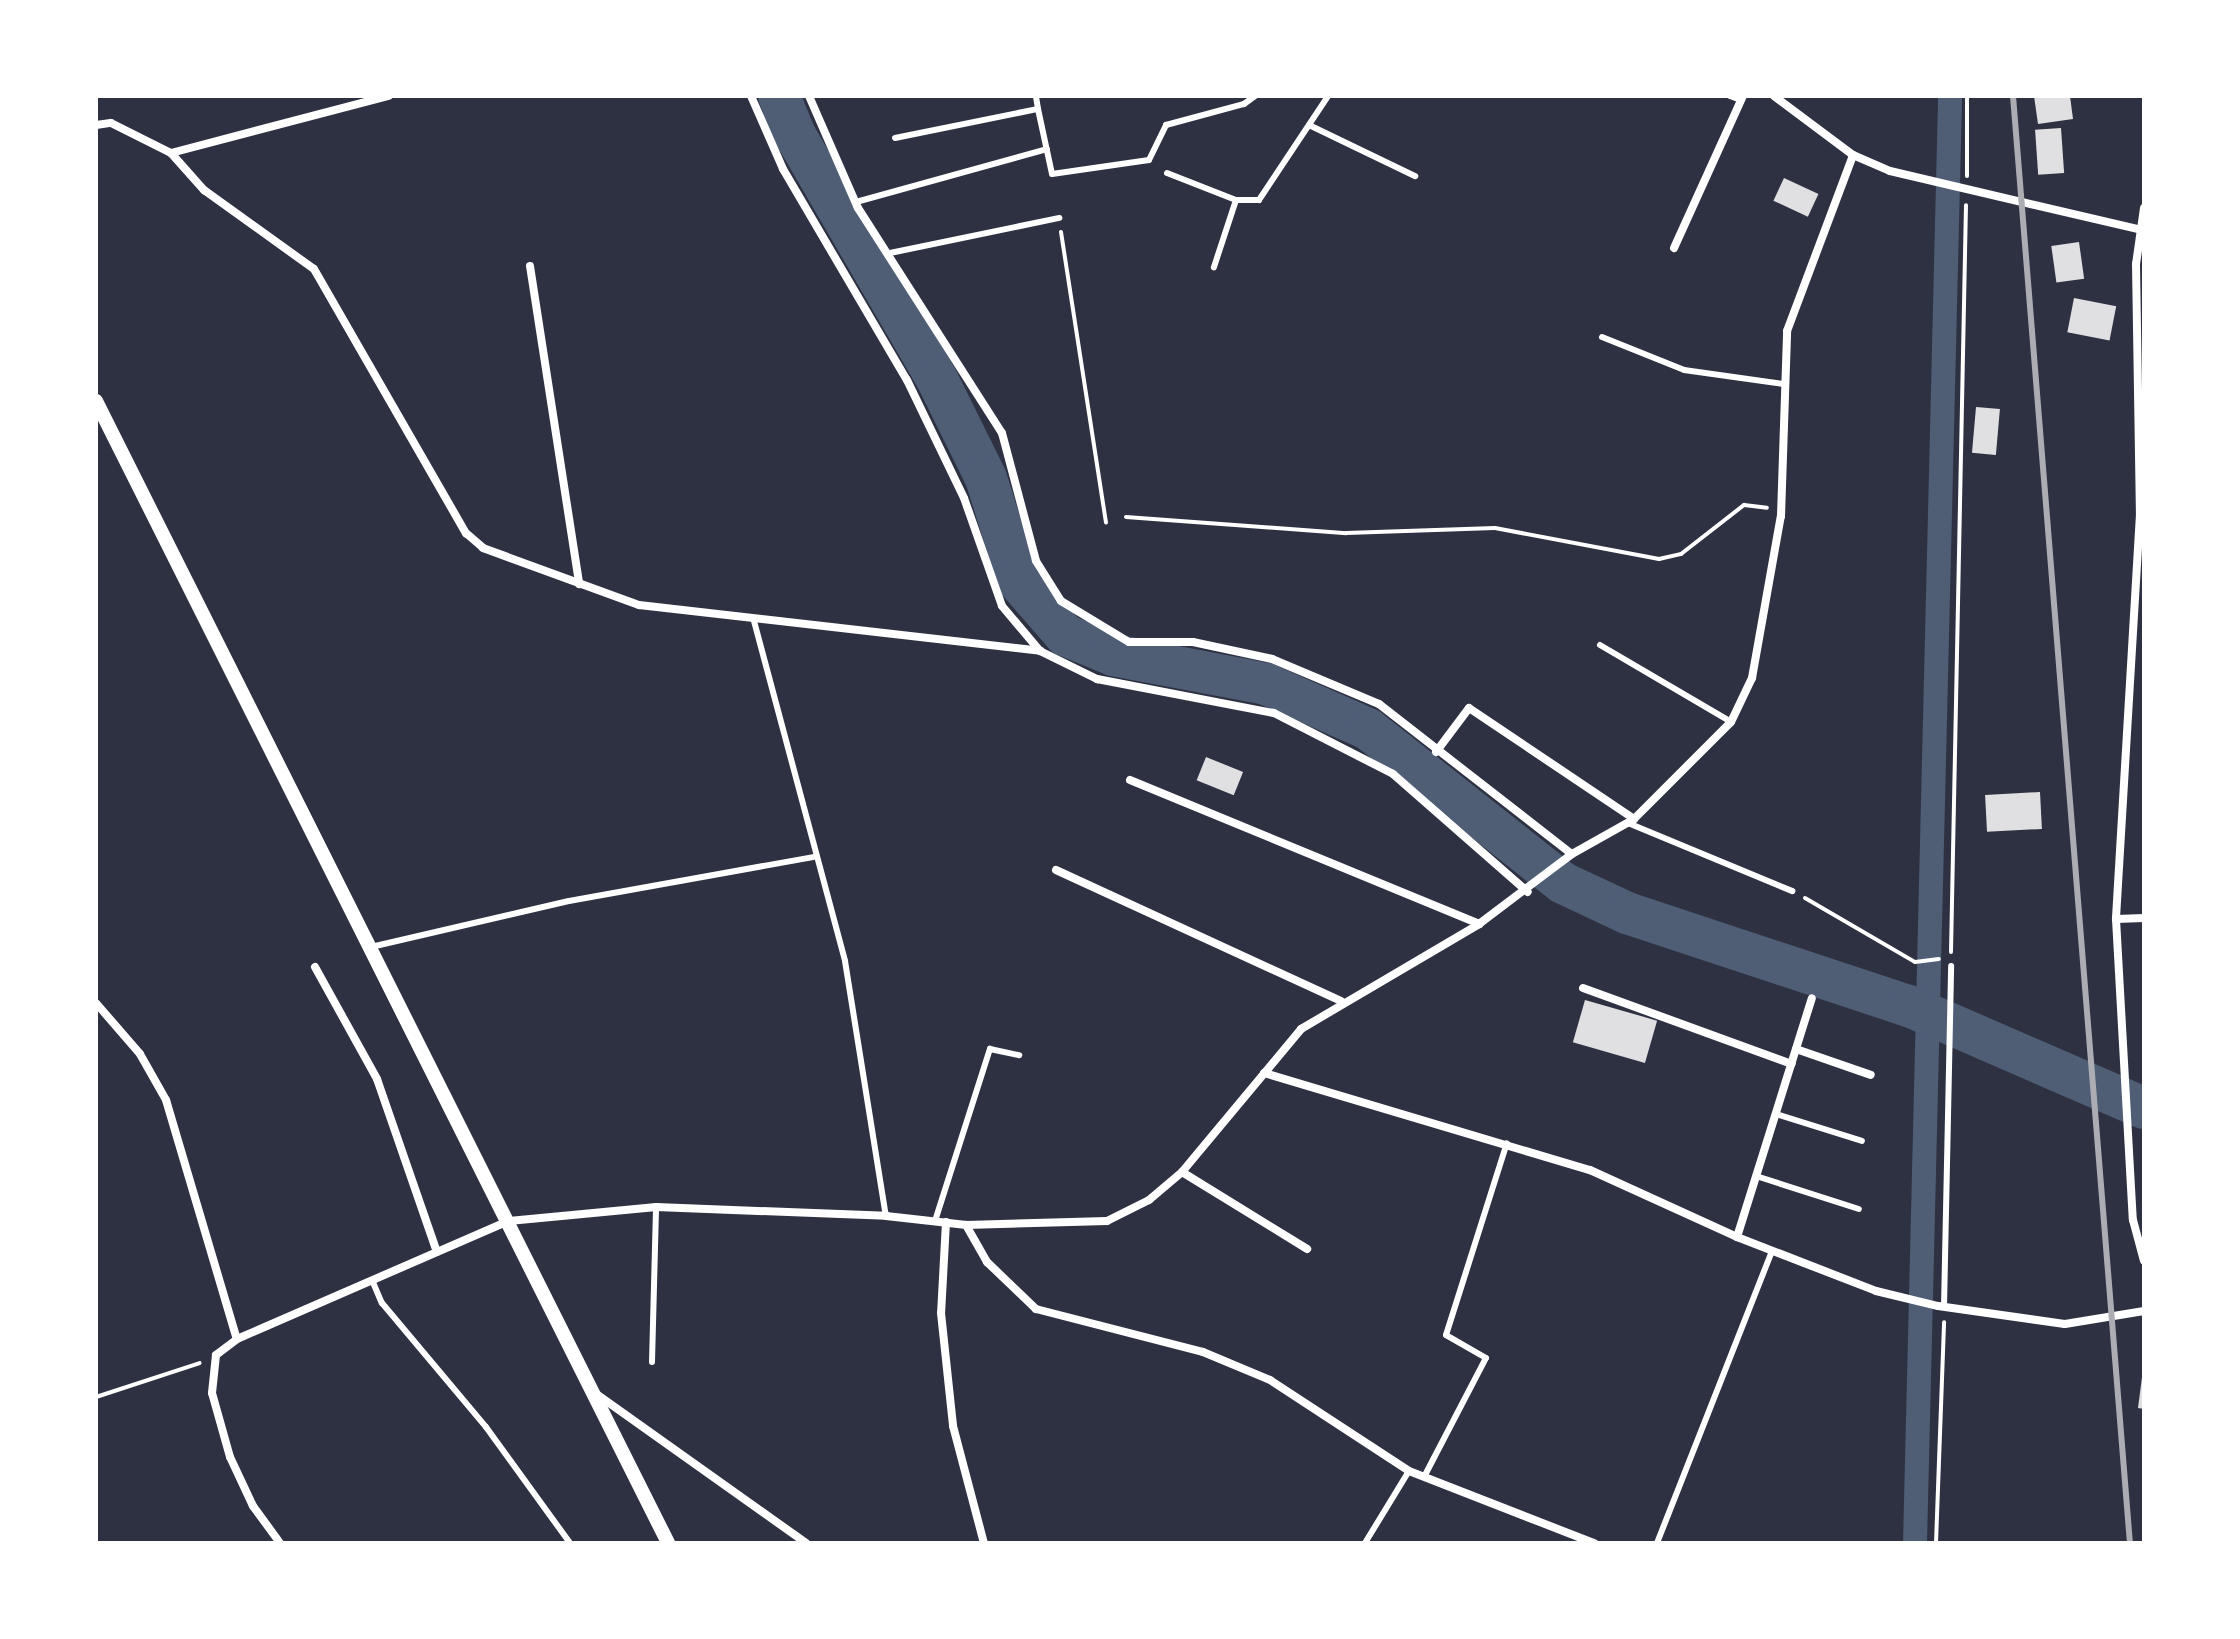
<!DOCTYPE html>
<style>
body{margin:0}
#map{position:relative;width:2240px;height:1639px;overflow:hidden;background:#2d3142;font-family:"Source Serif 4",serif}
div>[style]{position:absolute}
[style*='--x']{left:calc(var(--x)*1px);top:calc(var(--y)*1px);width:calc(var(--w)*1px);rotate:calc(var(--a)*1deg)}
.canal>*{height:24px;margin:-12px;padding:0 12px;transform-origin:12px;border-radius:12px;background:#4f5d75}
.river>*{height:42px;margin:-21px;padding:0 21px;transform-origin:21px;border-radius:21px;background:#4f5d75}
.building>*{inset:0;background:#e0e0e3;transform-origin:0 0}
.path>*{height:4px;margin:-2px;padding:0 2px;transform-origin:2px;border-radius:2px;background:#fff}
.service>*{height:6px;margin:-3px;padding:0 3px;transform-origin:3px;border-radius:3px;background:#fff}
.minor>*{height:8px;margin:-4px;padding:0 4px;transform-origin:4px;border-radius:4px;background:#fff}
.tertiary>*{height:14px;margin:-7px;padding:0 7px;transform-origin:7px;border-radius:7px;background:#fff}
.rail>*{height:6px;margin:-3px;padding:0 3px;transform-origin:3px;border-radius:3px;background:#abadb3}
span{translate:-50% -50%;white-space:nowrap;text-align:center;line-height:1.15;-webkit-text-stroke:7px #fff;paint-order:stroke}
.frame{position:absolute;inset:0;border:98px solid #fff;pointer-events:none}
</style>
<div id="map">
<div class="canal">
<i style="--x:1915;--y:1543;--w:1447;--a:-88.61"></i>
</div>
<div class="river">
<i style="--x:779;--y:96;--w:42;--a:67.7"></i>
<i style="--x:795;--y:135;--w:282;--a:59.8"></i>
<i style="--x:937;--y:379;--w:110;--a:63.7"></i>
<i style="--x:986;--y:478;--w:108;--a:72.7"></i>
<i style="--x:1018;--y:581;--w:72;--a:49"></i>
<i style="--x:1065;--y:635;--w:52;--a:22.6"></i>
<i style="--x:1113;--y:655;--w:156;--a:10.7"></i>
<i style="--x:1266;--y:684;--w:111;--a:23.8"></i>
<i style="--x:1368;--y:729;--w:248;--a:38.3"></i>
<i style="--x:1563;--y:883;--w:71;--a:25.1"></i>
<i style="--x:1627;--y:913;--w:297;--a:18.3"></i>
<i style="--x:1909;--y:1006;--w:256;--a:23.5"></i>
</div>
<div class="building">
<i style="clip-path:polygon(2034px 96px,2070px 96px,2073px 119px,2038px 124px)"></i>
<i style="left:2061px;top:128px;width:45px;height:26px;rotate:86deg"></i>
<i style="left:1784px;top:178px;width:38px;height:25px;rotate:25deg"></i>
<i style="left:2079px;top:242px;width:37px;height:28px;rotate:82deg"></i>
<i style="left:2074px;top:298px;width:43px;height:35px;rotate:11deg"></i>
<i style="left:1976px;top:407px;width:24px;height:46px;rotate:5deg"></i>
<i style="left:1206px;top:757px;width:40px;height:25px;rotate:22deg"></i>
<i style="left:2040px;top:792px;width:37px;height:55px;rotate:87deg"></i>
<i style="left:1585px;top:1000px;width:75px;height:44px;rotate:16deg"></i>
<i style="clip-path:polygon(2142px 1377px,2144px 1377px,2144px 1409px,2138px 1408px)"></i>
</div>
<div class="path">
<i style="--x:1967;--y:176;--w:80;--a:-90"></i>
<i style="--x:1061;--y:232;--w:294;--a:81.2"></i>
<i style="--x:1126;--y:517;--w:221;--a:4.2"></i>
<i style="--x:1346;--y:533;--w:149;--a:-1.9"></i>
<i style="--x:1495;--y:528;--w:167;--a:10.7"></i>
<i style="--x:1659;--y:559;--w:23;--a:-13"></i>
<i style="--x:1681;--y:554;--w:80;--a:-37.9"></i>
<i style="--x:1744;--y:505;--w:23;--a:7"></i>
<i style="--x:1805;--y:898;--w:127;--a:30.2"></i>
<i style="--x:1915;--y:962;--w:24;--a:-7"></i>
<i style="--x:1951;--y:952;--w:747;--a:-88.85"></i>
<i style="--x:96;--y:1397;--w:109;--a:-18.1"></i>
<i style="--x:1936;--y:1543;--w:221;--a:-87.9"></i>
</div>
<div class="service">
<i style="--x:1730;--y:96;--w:12;--a:20"></i>
<i style="--x:1038;--y:109;--w:66;--a:77.8"></i>
<i style="--x:1052;--y:174;--w:98;--a:-8.2"></i>
<i style="--x:1149;--y:160;--w:39;--a:-64"></i>
<i style="--x:1166;--y:125;--w:81;--a:-15.1"></i>
<i style="--x:1244;--y:104;--w:14;--a:-36"></i>
<i style="--x:1309;--y:125;--w:118;--a:25.7"></i>
<i style="--x:895;--y:138;--w:146;--a:-11.5"></i>
<i style="--x:1038;--y:109;--w:13;--a:-99"></i>
<i style="--x:1167;--y:173;--w:74;--a:21.4"></i>
<i style="--x:1236;--y:200;--w:71;--a:108.2"></i>
<i style="--x:1236;--y:200;--w:23;--a:0"></i>
<i style="--x:1259;--y:200;--w:125;--a:-56.4"></i>
<i style="--x:856;--y:202;--w:198;--a:-15.5"></i>
<i style="--x:890;--y:253;--w:173;--a:-11.7"></i>
<i style="--x:1602;--y:337;--w:88;--a:21.9"></i>
<i style="--x:1684;--y:370;--w:101;--a:8"></i>
<i style="--x:754;--y:621;--w:352;--a:75"></i>
<i style="--x:845;--y:961;--w:258;--a:80.9"></i>
<i style="--x:1600;--y:645;--w:152;--a:30.4"></i>
<i style="--x:1628;--y:823;--w:178;--a:22.5"></i>
<i style="--x:371;--y:947;--w:203;--a:-13.1"></i>
<i style="--x:569;--y:901;--w:248;--a:-10.2"></i>
<i style="--x:1776;--y:1114;--w:90;--a:17.4"></i>
<i style="--x:1756;--y:1176;--w:108;--a:17.8"></i>
<i style="--x:935;--y:1221;--w:181;--a:-72.3"></i>
<i style="--x:990;--y:1049;--w:30;--a:12"></i>
<i style="--x:372;--y:1280;--w:25;--a:67"></i>
<i style="--x:382;--y:1303;--w:162;--a:50"></i>
<i style="--x:486;--y:1427;--w:143;--a:54.1"></i>
<i style="--x:1944;--y:1307;--w:341;--a:-88.8"></i>
<i style="--x:652;--y:1362;--w:155;--a:-88.5"></i>
<i style="--x:1424;--y:1477;--w:134;--a:-62.5"></i>
<i style="--x:1486;--y:1358;--w:46;--a:-150.1"></i>
<i style="--x:1446;--y:1335;--w:201;--a:-72.4"></i>
<i style="--x:1365;--y:1543;--w:84;--a:-58.6"></i>
<i style="--x:1657;--y:1543;--w:314;--a:-68.5"></i>
</div>
<div class="minor">
<i style="--x:751;--y:96;--w:80;--a:66.3"></i>
<i style="--x:783;--y:169;--w:245;--a:59.6"></i>
<i style="--x:907;--y:380;--w:131;--a:64.2"></i>
<i style="--x:964;--y:498;--w:114;--a:70.6"></i>
<i style="--x:1002;--y:606;--w:59;--a:49.8"></i>
<i style="--x:1040;--y:651;--w:64;--a:26.2"></i>
<i style="--x:1097;--y:679;--w:180;--a:10.9"></i>
<i style="--x:1274;--y:713;--w:134;--a:27.1"></i>
<i style="--x:1393;--y:774;--w:179;--a:41.2"></i>
<i style="--x:809;--y:96;--w:122;--a:66.4"></i>
<i style="--x:858;--y:208;--w:267;--a:57.4"></i>
<i style="--x:1002;--y:433;--w:132;--a:75.1"></i>
<i style="--x:1036;--y:561;--w:47;--a:58"></i>
<i style="--x:1061;--y:601;--w:79;--a:31.1"></i>
<i style="--x:1129;--y:642;--w:64;--a:0"></i>
<i style="--x:1193;--y:642;--w:81;--a:12.1"></i>
<i style="--x:1272;--y:659;--w:116;--a:22.8"></i>
<i style="--x:1379;--y:704;--w:244;--a:37.9"></i>
<i style="--x:1774;--y:96;--w:99;--a:36.8"></i>
<i style="--x:1853;--y:155;--w:40;--a:23.4"></i>
<i style="--x:1890;--y:171;--w:255;--a:13.2"></i>
<i style="--x:96;--y:125;--w:15;--a:-8"></i>
<i style="--x:111;--y:123;--w:67;--a:26.6"></i>
<i style="--x:171;--y:153;--w:225;--a:-14.7"></i>
<i style="--x:171;--y:153;--w:50;--a:48.3"></i>
<i style="--x:204;--y:190;--w:135;--a:35.7"></i>
<i style="--x:314;--y:269;--w:305;--a:60.1"></i>
<i style="--x:466;--y:533;--w:23;--a:41"></i>
<i style="--x:483;--y:548;--w:166;--a:20.1"></i>
<i style="--x:639;--y:605;--w:404;--a:6.5"></i>
<i style="--x:2144;--y:208;--w:57;--a:98.1"></i>
<i style="--x:2136;--y:264;--w:250;--a:89.1"></i>
<i style="--x:2140;--y:514;--w:406;--a:93.4"></i>
<i style="--x:2116;--y:919;--w:301;--a:86.8"></i>
<i style="--x:2133;--y:1220;--w:42;--a:75"></i>
<i style="--x:1674;--y:248;--w:167;--a:-65.6"></i>
<i style="--x:530;--y:266;--w:322;--a:81.2"></i>
<i style="--x:1436;--y:752;--w:55;--a:-53.1"></i>
<i style="--x:1469;--y:708;--w:199;--a:33.9"></i>
<i style="--x:1130;--y:780;--w:378;--a:22.4"></i>
<i style="--x:1056;--y:870;--w:314;--a:24.7"></i>
<i style="--x:2116;--y:919;--w:28;--a:-2"></i>
<i style="--x:315;--y:967;--w:128;--a:61"></i>
<i style="--x:377;--y:1079;--w:183;--a:70.9"></i>
<i style="--x:1583;--y:988;--w:222;--a:20"></i>
<i style="--x:96;--y:1003;--w:67;--a:49.2"></i>
<i style="--x:140;--y:1054;--w:53;--a:60.5"></i>
<i style="--x:166;--y:1100;--w:249;--a:73.5"></i>
<i style="--x:1796;--y:1049;--w:79;--a:19.1"></i>
<i style="--x:1264;--y:1073;--w:340;--a:16.6"></i>
<i style="--x:1590;--y:1170;--w:162;--a:24.5"></i>
<i style="--x:1737;--y:1237;--w:149;--a:21.2"></i>
<i style="--x:1876;--y:1291;--w:64;--a:13.6"></i>
<i style="--x:1938;--y:1306;--w:128;--a:8.1"></i>
<i style="--x:2065;--y:1324;--w:80;--a:-9.3"></i>
<i style="--x:1182;--y:1172;--w:147;--a:31.6"></i>
<i style="--x:946;--y:1222;--w:91;--a:93.1"></i>
<i style="--x:941;--y:1313;--w:114;--a:83.9"></i>
<i style="--x:953;--y:1426;--w:121;--a:75.2"></i>
<i style="--x:966;--y:1225;--w:43;--a:60.4"></i>
<i style="--x:987;--y:1262;--w:68;--a:43.8"></i>
<i style="--x:1036;--y:1309;--w:172;--a:14.4"></i>
<i style="--x:1203;--y:1352;--w:73;--a:22.7"></i>
<i style="--x:1270;--y:1380;--w:166;--a:33.2"></i>
<i style="--x:1409;--y:1471;--w:199;--a:21.3"></i>
<i style="--x:1737;--y:1237;--w:250;--a:-72.6"></i>
<i style="--x:595;--y:1393;--w:259;--a:35.4"></i>
<i style="--x:280;--y:1543;--w:46;--a:-126.1"></i>
<i style="--x:253;--y:1506;--w:54;--a:-115.1"></i>
<i style="--x:230;--y:1457;--w:66;--a:-105.7"></i>
<i style="--x:212;--y:1393;--w:38;--a:-84"></i>
<i style="--x:216;--y:1355;--w:26;--a:-37"></i>
<i style="--x:237;--y:1339;--w:296;--a:-23.5"></i>
<i style="--x:509;--y:1221;--w:148;--a:-5.4"></i>
<i style="--x:656;--y:1207;--w:230;--a:2.2"></i>
<i style="--x:886;--y:1216;--w:81;--a:6.4"></i>
<i style="--x:966;--y:1225;--w:141;--a:-1.6"></i>
<i style="--x:1107;--y:1221;--w:47;--a:-26.6"></i>
<i style="--x:1149;--y:1200;--w:43;--a:-40.3"></i>
<i style="--x:1182;--y:1172;--w:186;--a:-50.2"></i>
<i style="--x:1301;--y:1029;--w:207;--a:-30.5"></i>
<i style="--x:1479;--y:924;--w:116;--a:-37"></i>
<i style="--x:1572;--y:854;--w:71;--a:-29.4"></i>
<i style="--x:1634;--y:819;--w:137;--a:-45"></i>
<i style="--x:1731;--y:722;--w:49;--a:-64.5"></i>
<i style="--x:1752;--y:678;--w:165;--a:-79.9"></i>
<i style="--x:1781;--y:516;--w:185;--a:-88.1"></i>
<i style="--x:1787;--y:331;--w:188;--a:-69.4"></i>
</div>
<div class="tertiary">
<i style="--x:96;--y:401;--w:1277;--a:63.39"></i>
</div>
<div class="rail">
<i style="--x:2013;--y:96;--w:1452;--a:85.38"></i>
</div>
<div class="frame"></div>
</div>
